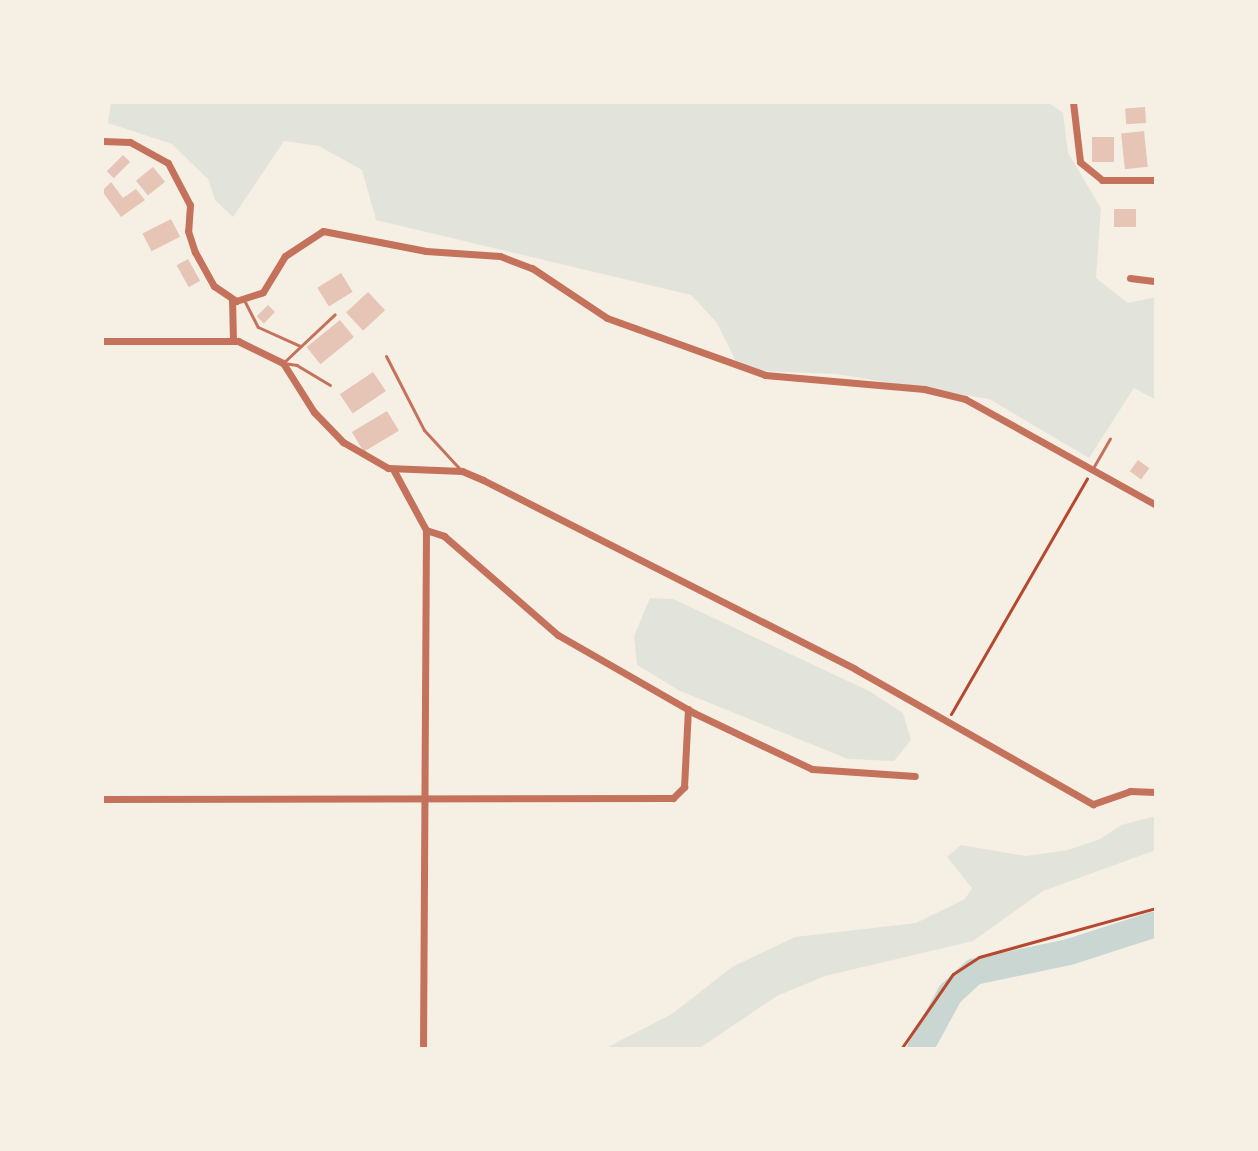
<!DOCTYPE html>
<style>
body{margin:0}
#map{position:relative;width:1258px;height:1151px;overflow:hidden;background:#f6efe4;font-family:"Archivo Narrow",sans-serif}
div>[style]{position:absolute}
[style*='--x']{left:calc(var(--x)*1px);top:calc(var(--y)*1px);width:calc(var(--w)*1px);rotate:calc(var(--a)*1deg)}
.green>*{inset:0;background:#e2e4dc}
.river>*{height:26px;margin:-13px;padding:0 13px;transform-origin:13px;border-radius:13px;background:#c9d6d2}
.building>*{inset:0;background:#e6c5b7;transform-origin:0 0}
.path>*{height:3px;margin:-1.5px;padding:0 1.5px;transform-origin:1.5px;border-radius:1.5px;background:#b5482f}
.service>*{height:3px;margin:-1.5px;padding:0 1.5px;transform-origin:1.5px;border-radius:1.5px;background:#c5725c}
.minor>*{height:7px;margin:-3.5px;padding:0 3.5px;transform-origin:3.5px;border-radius:3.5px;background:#c5725c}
span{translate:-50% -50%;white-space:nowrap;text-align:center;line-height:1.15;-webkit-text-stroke:8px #f6efe4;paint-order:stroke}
.frame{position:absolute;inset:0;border:104px solid #f6efe4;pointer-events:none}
</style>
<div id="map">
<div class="green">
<i style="clip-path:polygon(111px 102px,1048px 102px,1063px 113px,1068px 153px,1101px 208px,1096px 278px,1128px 303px,1156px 297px,1156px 400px,1134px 388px,1089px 458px,989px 399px,836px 374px,740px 370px,717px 323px,691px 295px,376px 220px,362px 170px,319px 146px,284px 141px,233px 217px,215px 200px,208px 179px,172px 144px,108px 123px)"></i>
<i style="clip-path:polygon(650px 598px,673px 599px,869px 691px,903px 713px,911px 740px,894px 761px,848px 759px,680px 691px,637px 665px,634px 636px)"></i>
<i style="clip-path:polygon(1156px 816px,1156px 850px,1043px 891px,973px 941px,825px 976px,777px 996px,698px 1049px,604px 1049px,672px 1014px,732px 967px,795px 937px,916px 923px,965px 899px,972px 888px,947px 857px,961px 845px,1026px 856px,1068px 850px,1100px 839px,1121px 825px)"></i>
</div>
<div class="river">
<i style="--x:920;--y:1049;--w:63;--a:-61.4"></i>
<i style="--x:950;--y:994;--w:33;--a:-43"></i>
<i style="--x:974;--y:972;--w:97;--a:-11.9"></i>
<i style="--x:1069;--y:952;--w:91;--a:-17.8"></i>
</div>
<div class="building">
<i style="left:1145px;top:107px;width:16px;height:20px;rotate:86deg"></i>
<i style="left:1144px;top:131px;width:36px;height:23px;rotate:84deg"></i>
<i style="left:1092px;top:137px;width:22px;height:25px"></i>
<i style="left:123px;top:155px;width:10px;height:23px;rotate:45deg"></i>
<i style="left:153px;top:167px;width:19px;height:22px;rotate:51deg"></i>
<i style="clip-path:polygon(111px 182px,123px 198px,136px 189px,145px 200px,121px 217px,102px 191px)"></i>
<i style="left:1114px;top:209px;width:22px;height:18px"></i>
<i style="left:171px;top:219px;width:20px;height:32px;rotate:63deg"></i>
<i style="left:188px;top:259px;width:25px;height:13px;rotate:61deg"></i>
<i style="left:341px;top:273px;width:22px;height:28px;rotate:58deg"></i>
<i style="left:368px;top:292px;width:25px;height:30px;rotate:47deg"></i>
<i style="left:268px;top:305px;width:10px;height:16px;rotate:45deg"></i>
<i style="left:340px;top:320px;width:22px;height:43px;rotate:51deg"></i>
<i style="left:373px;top:372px;width:23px;height:40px;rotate:56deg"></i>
<i style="left:387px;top:411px;width:23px;height:41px;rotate:59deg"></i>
<i style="left:1138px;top:460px;width:14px;height:14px;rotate:36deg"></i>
</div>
<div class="path">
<i style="--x:951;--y:714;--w:272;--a:-60"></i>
<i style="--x:901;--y:1049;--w:91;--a:-55.3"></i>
<i style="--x:953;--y:974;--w:31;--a:-33"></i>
<i style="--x:979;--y:957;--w:184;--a:-15.5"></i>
</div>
<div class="service">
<i style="--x:244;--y:300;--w:30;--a:63"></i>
<i style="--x:258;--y:327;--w:46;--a:24.3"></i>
<i style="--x:386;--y:356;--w:83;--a:62.8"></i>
<i style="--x:424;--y:430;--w:52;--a:47.4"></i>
<i style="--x:330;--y:385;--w:39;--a:-149"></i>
<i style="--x:297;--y:365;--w:14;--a:-172"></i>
<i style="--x:283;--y:363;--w:71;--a:-43.3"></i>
<i style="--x:1093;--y:468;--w:34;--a:-60"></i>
</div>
<div class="minor">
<i style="--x:1073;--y:102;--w:60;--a:83.3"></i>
<i style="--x:1080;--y:162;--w:28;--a:39"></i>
<i style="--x:1102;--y:180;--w:54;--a:0"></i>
<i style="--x:102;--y:141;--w:28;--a:2"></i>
<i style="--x:130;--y:142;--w:43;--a:28.9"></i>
<i style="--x:168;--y:163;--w:47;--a:62.4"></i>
<i style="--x:190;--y:205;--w:26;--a:94"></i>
<i style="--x:188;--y:231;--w:22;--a:72"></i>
<i style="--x:195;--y:252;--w:39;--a:61"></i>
<i style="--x:214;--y:286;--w:27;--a:34"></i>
<i style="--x:236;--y:301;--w:28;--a:-18"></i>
<i style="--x:263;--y:292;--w:42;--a:-58.6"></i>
<i style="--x:285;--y:256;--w:45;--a:-33.3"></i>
<i style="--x:323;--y:231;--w:105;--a:11"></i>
<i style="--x:426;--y:251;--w:74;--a:3.9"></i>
<i style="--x:500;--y:256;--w:34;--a:21"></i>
<i style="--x:532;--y:268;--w:90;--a:33.7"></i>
<i style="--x:607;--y:318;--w:168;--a:19.8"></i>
<i style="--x:765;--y:375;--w:160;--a:5"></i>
<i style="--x:924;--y:389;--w:42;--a:13.7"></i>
<i style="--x:965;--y:399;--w:218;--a:29"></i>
<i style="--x:1130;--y:278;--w:26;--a:7"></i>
<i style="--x:232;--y:299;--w:41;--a:88.6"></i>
<i style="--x:102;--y:341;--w:136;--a:0"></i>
<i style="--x:238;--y:341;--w:50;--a:26.1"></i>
<i style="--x:283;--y:363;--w:58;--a:57.7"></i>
<i style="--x:314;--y:412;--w:42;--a:46"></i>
<i style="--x:343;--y:442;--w:52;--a:30"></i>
<i style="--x:388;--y:468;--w:74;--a:2.3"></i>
<i style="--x:462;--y:471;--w:23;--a:23"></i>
<i style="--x:483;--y:480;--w:417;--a:26.9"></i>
<i style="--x:855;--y:669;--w:274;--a:29.6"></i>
<i style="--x:1093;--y:804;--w:39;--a:-19"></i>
<i style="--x:1130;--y:791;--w:26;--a:2"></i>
<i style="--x:393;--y:469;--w:69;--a:61.6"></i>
<i style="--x:426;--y:530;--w:519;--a:90.33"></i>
<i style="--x:426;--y:530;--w:19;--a:18"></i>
<i style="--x:444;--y:536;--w:151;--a:41"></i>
<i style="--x:558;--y:635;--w:157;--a:29.8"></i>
<i style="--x:694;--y:713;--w:131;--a:25.4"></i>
<i style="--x:812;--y:769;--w:103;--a:3.9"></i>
<i style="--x:102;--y:799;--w:571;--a:-0.1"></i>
<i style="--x:673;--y:798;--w:16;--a:-45"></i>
<i style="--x:684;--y:787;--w:78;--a:-87.1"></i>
</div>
<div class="frame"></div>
</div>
